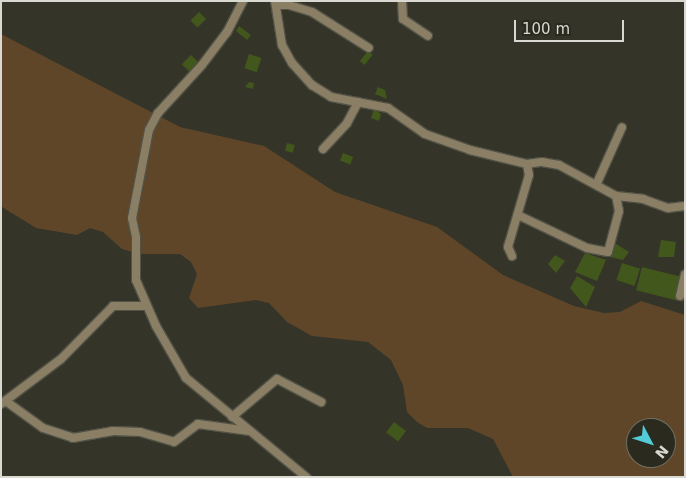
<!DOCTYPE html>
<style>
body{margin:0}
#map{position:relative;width:686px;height:478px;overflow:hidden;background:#343428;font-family:"DejaVu Sans",sans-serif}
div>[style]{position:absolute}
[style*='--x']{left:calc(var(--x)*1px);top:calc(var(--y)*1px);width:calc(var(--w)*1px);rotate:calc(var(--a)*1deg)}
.green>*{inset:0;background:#5f4629}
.building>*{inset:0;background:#42571c;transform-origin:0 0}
.roads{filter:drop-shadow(1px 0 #525246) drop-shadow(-1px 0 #525246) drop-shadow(0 1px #525246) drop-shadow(0 -1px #525246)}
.minor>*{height:8px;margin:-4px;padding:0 4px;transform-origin:4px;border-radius:4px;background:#8a7f65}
span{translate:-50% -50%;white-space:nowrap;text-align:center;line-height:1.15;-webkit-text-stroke:4px #2a2a1f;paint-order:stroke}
.frame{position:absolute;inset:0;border:2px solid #d9d9d1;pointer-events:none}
.north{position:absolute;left:626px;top:418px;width:50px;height:50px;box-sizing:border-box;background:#2a2a1f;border:1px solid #707066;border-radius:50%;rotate:130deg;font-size:14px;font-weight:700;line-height:20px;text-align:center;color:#d9d9d1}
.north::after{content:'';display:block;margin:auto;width:18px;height:22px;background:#52cbd7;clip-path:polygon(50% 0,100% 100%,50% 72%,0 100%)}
.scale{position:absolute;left:514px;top:20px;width:110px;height:22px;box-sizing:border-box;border:2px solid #d9d9d1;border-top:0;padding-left:6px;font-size:15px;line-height:18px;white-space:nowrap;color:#d9d9d1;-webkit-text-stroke:4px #2a2a1f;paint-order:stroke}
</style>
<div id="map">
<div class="green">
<i style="clip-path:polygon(evenodd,1px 34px,180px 127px,264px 146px,335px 192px,437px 227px,503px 275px,574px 306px,604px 313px,620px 312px,641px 301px,685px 315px,685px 477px,513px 477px,493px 439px,468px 428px,427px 428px,417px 422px,407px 412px,403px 385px,391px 360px,368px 342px,312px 336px,287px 322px,269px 303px,256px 300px,198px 308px,189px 298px,197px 274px,191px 262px,180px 254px,139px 254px,122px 249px,103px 232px,90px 228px,77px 235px,36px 228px,2px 207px,1px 34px,636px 428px,666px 428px,666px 458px,636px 458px,636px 428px)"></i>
</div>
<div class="building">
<i style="left:199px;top:12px;width:10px;height:12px;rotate:45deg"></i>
<i style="clip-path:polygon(239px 26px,251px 35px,247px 40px,236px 31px)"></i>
<i style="left:368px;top:51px;width:6px;height:13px;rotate:39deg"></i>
<i style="left:249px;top:54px;width:13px;height:15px;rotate:18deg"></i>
<i style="left:191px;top:55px;width:11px;height:13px;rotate:45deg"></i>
<i style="clip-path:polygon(249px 82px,254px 83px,253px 89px,245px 87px)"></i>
<i style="clip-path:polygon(378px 87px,385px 90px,387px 99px,375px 94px)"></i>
<i style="clip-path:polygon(374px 109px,381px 114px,379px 121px,371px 118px)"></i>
<i style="left:287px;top:143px;width:8px;height:8px;rotate:14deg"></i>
<i style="left:343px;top:153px;width:11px;height:8px;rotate:22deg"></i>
<i style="clip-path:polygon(661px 240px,676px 242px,674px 257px,658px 257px)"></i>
<i style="clip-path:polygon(613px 242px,629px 252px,623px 260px,610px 257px)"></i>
<i style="clip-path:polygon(585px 253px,606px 260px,597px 281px,575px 272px)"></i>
<i style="clip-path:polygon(555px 255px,565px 261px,556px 273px,548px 264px)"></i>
<i style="left:622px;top:263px;width:19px;height:18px;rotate:18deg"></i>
<i style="left:642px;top:267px;width:40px;height:24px;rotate:14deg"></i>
<i style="clip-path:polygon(577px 276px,595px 287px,586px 307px,570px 288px)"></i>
<i style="left:394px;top:422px;width:15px;height:13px;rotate:37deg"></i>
</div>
<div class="roads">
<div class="minor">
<i style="--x:243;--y:1;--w:35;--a:117"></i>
<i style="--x:227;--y:32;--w:41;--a:127.1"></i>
<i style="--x:202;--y:65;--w:65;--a:132.5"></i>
<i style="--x:158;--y:113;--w:19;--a:118"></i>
<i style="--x:149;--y:130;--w:90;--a:100.9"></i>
<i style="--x:132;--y:218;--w:19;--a:78"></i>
<i style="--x:136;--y:237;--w:43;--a:90"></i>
<i style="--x:136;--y:280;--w:50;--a:66.5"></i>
<i style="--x:156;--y:326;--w:60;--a:60"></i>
<i style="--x:186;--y:378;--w:156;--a:39.5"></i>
<i style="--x:275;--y:1;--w:45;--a:81"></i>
<i style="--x:282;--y:45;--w:21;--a:61"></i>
<i style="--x:292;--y:63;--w:30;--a:48"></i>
<i style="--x:312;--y:85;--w:22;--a:32"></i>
<i style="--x:331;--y:97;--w:58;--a:10.9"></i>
<i style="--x:388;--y:108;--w:45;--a:35.1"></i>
<i style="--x:425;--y:134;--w:48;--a:19.6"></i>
<i style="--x:470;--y:150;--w:59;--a:13.8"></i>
<i style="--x:527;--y:164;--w:11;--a:80"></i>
<i style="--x:529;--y:175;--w:75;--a:106.3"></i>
<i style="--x:508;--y:247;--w:10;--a:66"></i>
<i style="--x:402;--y:1;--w:18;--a:87"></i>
<i style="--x:403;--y:19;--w:30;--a:34"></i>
<i style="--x:276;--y:5;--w:13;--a:0"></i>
<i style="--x:289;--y:5;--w:24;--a:17"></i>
<i style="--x:312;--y:12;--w:67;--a:32.3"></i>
<i style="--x:323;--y:149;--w:35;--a:-47"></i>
<i style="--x:347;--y:123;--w:24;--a:-62"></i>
<i style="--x:527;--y:164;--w:15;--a:-8"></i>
<i style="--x:542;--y:162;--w:17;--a:10"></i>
<i style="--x:559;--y:165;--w:65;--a:28.5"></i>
<i style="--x:616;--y:196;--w:27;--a:6"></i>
<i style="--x:643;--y:199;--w:27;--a:20"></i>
<i style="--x:668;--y:208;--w:17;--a:-7"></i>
<i style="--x:597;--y:183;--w:61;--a:-65.9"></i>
<i style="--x:520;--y:216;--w:74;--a:25.5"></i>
<i style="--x:587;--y:248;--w:21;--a:11"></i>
<i style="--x:608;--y:252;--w:42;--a:-75"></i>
<i style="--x:619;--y:211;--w:15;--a:-101"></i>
<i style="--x:680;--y:296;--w:22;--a:-77"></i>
<i style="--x:7;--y:402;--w:44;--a:35.8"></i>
<i style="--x:43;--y:428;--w:32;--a:18"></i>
<i style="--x:73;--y:438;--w:41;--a:-9.9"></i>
<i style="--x:113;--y:431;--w:27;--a:2"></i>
<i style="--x:140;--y:432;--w:35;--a:16"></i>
<i style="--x:174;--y:442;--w:30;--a:-37"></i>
<i style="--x:198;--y:424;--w:52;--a:7.7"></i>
<i style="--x:1;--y:404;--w:75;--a:-36.9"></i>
<i style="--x:61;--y:359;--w:74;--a:-45.5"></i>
<i style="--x:113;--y:306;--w:33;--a:0"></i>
<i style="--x:232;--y:417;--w:59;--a:-40.2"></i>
<i style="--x:277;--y:379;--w:50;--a:27.6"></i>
</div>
</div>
<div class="frame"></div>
<div class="north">N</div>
<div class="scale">100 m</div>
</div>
